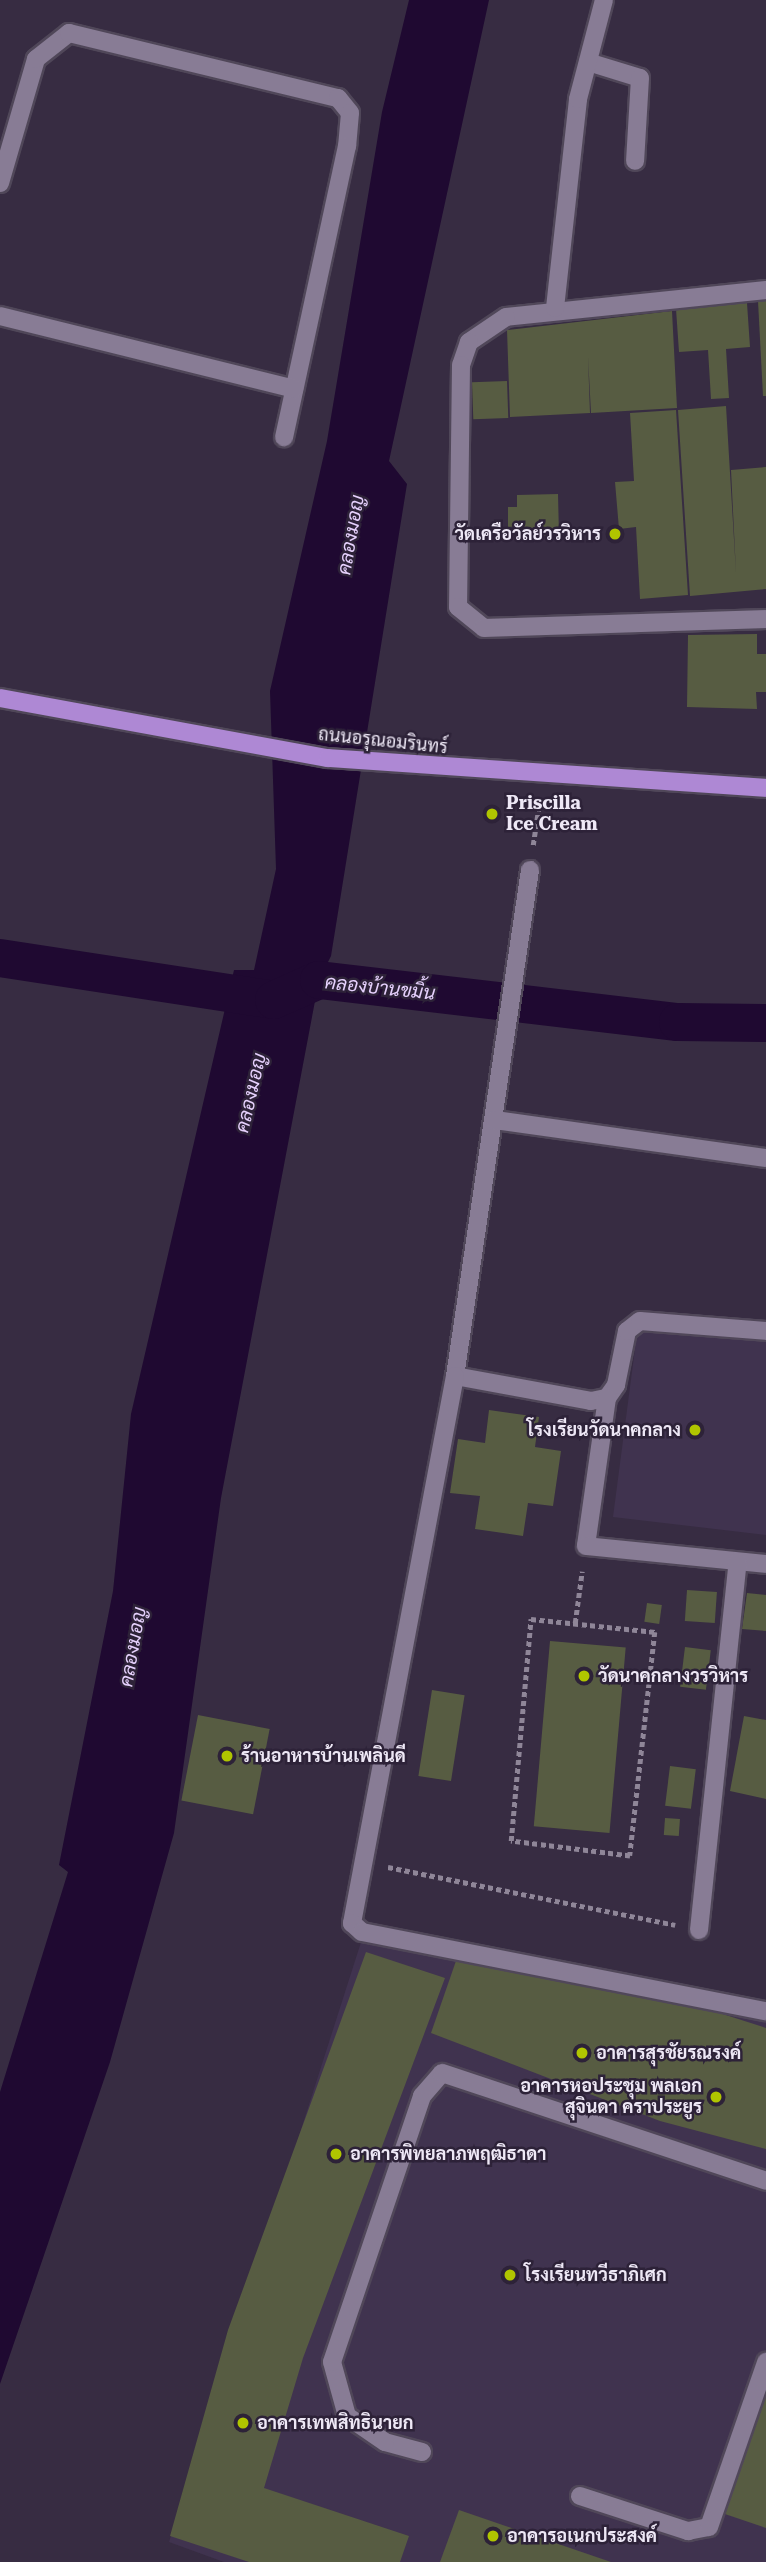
<!DOCTYPE html>
<meta charset="utf-8">
<style>
body{margin:0}
#map{position:relative;width:766px;height:2562px;overflow:hidden;background:#372c42;font-family:"Roboto Serif",Sarabun,serif}
div>[style]{position:absolute}
[style*='--x']{left:calc(var(--x)*1px);top:calc(var(--y)*1px);width:calc(var(--w)*1px);rotate:calc(var(--a)*1deg)}
.built>*{inset:0;background:#40334f}
.water>*{inset:0;background:#1f0931}
.canal>*{height:38px;margin:-19px;padding:0 19px;transform-origin:19px;border-radius:19px;background:#1f0931}
.building>*{inset:0;background:#575c42;transform-origin:0 0}
.path>*{height:4.5px;margin-top:-2.25px;transform-origin:0;background:repeating-linear-gradient(90deg,#8f8698 0 5px,transparent 0 8.5px)}
.roads{filter:drop-shadow(2px 0 #504759) drop-shadow(-2px 0 #504759) drop-shadow(0 2px #504759) drop-shadow(0 -2px #504759)}
.minor>*{height:18px;margin:-9px;padding:0 9px;transform-origin:9px;border-radius:9px;background:#887c95}
.major>*{height:18px;margin:-9px;padding:0 9px;transform-origin:9px;border-radius:9px;background:#ae88d4}
.dots>*{width:19px;height:19px;translate:-50% -50%;box-sizing:border-box;border:4px solid #2d2238;border-radius:50%}
span{translate:-50% -50%;white-space:nowrap;text-align:center;line-height:1.15;-webkit-text-stroke:5px #2d2238;paint-order:stroke}
.poi-label{font-size:18px;color:#eee8f6;font-weight:700}
.right{translate:-100% -50%;text-align:right}
.left{translate:0 -50%;text-align:left}
.street-label{font-size:18px;color:#eee8f6}
.water-label{font-size:19px;color:#e6d1fd;font-style:italic}
</style>
<div id="map">
<div class="built">
<i style="clip-path:polygon(638px 1326px,766px 1342px,766px 1535px,613px 1517px)"></i>
<i style="clip-path:polygon(363px 1936px,766px 2013px,766px 2562px,224px 2562px,169px 2542px)"></i>
</div>
<div class="water">
<i style="clip-path:polygon(409px 0,489px 0,389px 461px,407px 484px,331px 956px,319px 980px,221px 1498px,174px 1833px,110px 2062px,0 2384px,0 2092px,68px 1872px,59px 1865px,113px 1591px,131px 1414px,234px 970px,254px 970px,276px 869px,270px 691px,327px 441px,382px 112px)"></i>
</div>
<div class="canal">
<i style="--x:0;--y:958;--w:277;--a:8.7"></i>
<i style="--x:274;--y:1000;--w:49;--a:-24"></i>
<i style="--x:319;--y:980;--w:361;--a:6.7"></i>
<i style="--x:678;--y:1022;--w:88;--a:0.7"></i>
</div>
<div class="building">
<i style="clip-path:polygon(766px 300px,766px 396px,763px 396px,758px 301px)"></i>
<i style="clip-path:polygon(747px 303px,750px 347px,726px 349px,729px 398px,711px 399px,708px 350px,679px 352px,676px 309px)"></i>
<i style="clip-path:polygon(672px 311px,677px 408px,591px 413px,588px 357px,590px 413px,510px 417px,507px 330px)"></i>
<i style="left:507px;top:381px;width:37px;height:35px;rotate:88deg"></i>
<i style="clip-path:polygon(726px 406px,736px 573px,731px 470px,766px 467px,766px 589px,690px 596px,678px 410px)"></i>
<i style="clip-path:polygon(676px 410px,688px 595px,640px 599px,636px 527px,619px 529px,615px 482px,634px 481px,630px 413px)"></i>
<i style="clip-path:polygon(558px 494px,559px 535px,519px 537px,518px 526px,508px 527px,508px 507px,517px 507px,517px 495px)"></i>
<i style="clip-path:polygon(757px 634px,757px 654px,766px 654px,766px 692px,756px 692px,757px 709px,687px 707px,688px 635px)"></i>
<i style="clip-path:polygon(489px 1410px,539px 1417px,535px 1447px,561px 1451px,553px 1506px,528px 1503px,523px 1536px,475px 1529px,480px 1496px,450px 1493px,458px 1439px,485px 1443px)"></i>
<i style="left:687px;top:1590px;width:30px;height:31px;rotate:4deg"></i>
<i style="clip-path:polygon(747px 1593px,766px 1595px,766px 1631px,742px 1629px)"></i>
<i style="left:647px;top:1603px;width:15px;height:19px;rotate:8deg"></i>
<i style="left:550px;top:1641px;width:76px;height:186px;rotate:5deg"></i>
<i style="left:685px;top:1647px;width:26px;height:40px;rotate:7deg"></i>
<i style="left:432px;top:1690px;width:33px;height:87px;rotate:9deg"></i>
<i style="left:198px;top:1715px;width:73px;height:87px;rotate:11deg"></i>
<i style="clip-path:polygon(744px 1716px,766px 1720px,766px 1799px,730px 1791px)"></i>
<i style="left:670px;top:1766px;width:26px;height:40px;rotate:7deg"></i>
<i style="left:665px;top:1818px;width:15px;height:17px;rotate:4deg"></i>
<i style="clip-path:polygon(366px 1952px,445px 1978px,303px 2358px,264px 2488px,409px 2536px,400px 2562px,249px 2562px,170px 2536px,228px 2330px)"></i>
<i style="clip-path:polygon(457px 1958px,704px 2008px,766px 2028px,766px 2149px,660px 2121px,431px 2033px)"></i>
<i style="clip-path:polygon(766px 2381px,766px 2528px,722px 2513px)"></i>
<i style="clip-path:polygon(459px 2510px,611px 2562px,440px 2562px)"></i>
</div>
<div class="path">
<i style="--x:533;--y:845;--w:48;--a:-81.5"></i>
<i style="--x:531;--y:1619;--w:125;--a:6"></i>
<i style="--x:655;--y:1632;--w:225;--a:96.4"></i>
<i style="--x:630;--y:1856;--w:120;--a:-172.8"></i>
<i style="--x:511;--y:1841;--w:223;--a:-84.9"></i>
<i style="--x:575;--y:1623;--w:52;--a:-82.3"></i>
<i style="--x:388;--y:1867;--w:293;--a:11.4"></i>
</div>
<div class="roads">
<div class="minor">
<i style="--x:588;--y:62;--w:54;--a:17.1"></i>
<i style="--x:640;--y:78;--w:83;--a:93.4"></i>
<i style="--x:0;--y:183;--w:129;--a:-73.8"></i>
<i style="--x:36;--y:59;--w:42;--a:-38.2"></i>
<i style="--x:69;--y:33;--w:277;--a:13.6"></i>
<i style="--x:338;--y:98;--w:19;--a:51"></i>
<i style="--x:350;--y:113;--w:33;--a:95"></i>
<i style="--x:347;--y:146;--w:298;--a:102.2"></i>
<i style="--x:766;--y:290;--w:261;--a:174.1"></i>
<i style="--x:506;--y:317;--w:45;--a:146"></i>
<i style="--x:469;--y:342;--w:24;--a:109"></i>
<i style="--x:461;--y:365;--w:242;--a:90.7"></i>
<i style="--x:458;--y:607;--w:33;--a:39"></i>
<i style="--x:484;--y:628;--w:282;--a:-1.8"></i>
<i style="--x:555;--y:308;--w:210;--a:-83.7"></i>
<i style="--x:578;--y:99;--w:102;--a:-75.3"></i>
<i style="--x:0;--y:316;--w:303;--a:13.9"></i>
<i style="--x:530;--y:870;--w:512;--a:98.43"></i>
<i style="--x:455;--y:1376;--w:138;--a:10.4"></i>
<i style="--x:591;--y:1401;--w:16;--a:-11"></i>
<i style="--x:607;--y:1398;--w:16;--a:-55"></i>
<i style="--x:616;--y:1385;--w:55;--a:-78.5"></i>
<i style="--x:627;--y:1331;--w:16;--a:-38"></i>
<i style="--x:640;--y:1321;--w:126;--a:4.5"></i>
<i style="--x:495;--y:1120;--w:274;--a:8"></i>
<i style="--x:455;--y:1376;--w:557;--a:100.66"></i>
<i style="--x:352;--y:1923;--w:13;--a:42"></i>
<i style="--x:362;--y:1932;--w:412;--a:11.1"></i>
<i style="--x:607;--y:1398;--w:149;--a:98.1"></i>
<i style="--x:586;--y:1546;--w:181;--a:5.7"></i>
<i style="--x:699;--y:1930;--w:370;--a:-84"></i>
<i style="--x:422;--y:2452;--w:38;--a:-165"></i>
<i style="--x:385;--y:2442;--w:46;--a:-145.6"></i>
<i style="--x:347;--y:2416;--w:56;--a:-105.5"></i>
<i style="--x:332;--y:2362;--w:281;--a:-71.3"></i>
<i style="--x:422;--y:2096;--w:30;--a:-49"></i>
<i style="--x:442;--y:2073;--w:342;--a:18.4"></i>
<i style="--x:580;--y:2496;--w:114;--a:18"></i>
<i style="--x:688;--y:2531;--w:21;--a:-11"></i>
<i style="--x:709;--y:2527;--w:175;--a:-70.9"></i>
</div>
<div class="major">
<i style="--x:0;--y:698;--w:333;--a:10.4"></i>
<i style="--x:328;--y:758;--w:439;--a:3.9"></i>
</div>
</div>
<div class="dots">
<i style="left:615px;top:534px;background:#b0c500"></i>
<i style="left:492px;top:814px;background:#b0c500"></i>
<i style="left:695px;top:1430px;background:#b0c500"></i>
<i style="left:584px;top:1676px;background:#b0c500"></i>
<i style="left:227px;top:1756px;background:#b0c500"></i>
<i style="left:582px;top:2053px;background:#b0c500"></i>
<i style="left:716px;top:2097px;background:#b0c500"></i>
<i style="left:336px;top:2154px;background:#b0c500"></i>
<i style="left:510px;top:2275px;background:#b0c500"></i>
<i style="left:243px;top:2423px;background:#b0c500"></i>
<i style="left:493px;top:2536px;background:#b0c500"></i>
</div>
<div class="poi-label">
<span class="right" style="left:601px;top:534px">วัดเครือวัลย์วรวิหาร</span>
<span class="left" style="left:506px;top:814px">Priscilla<br>Ice Cream</span>
<span class="right" style="left:681px;top:1430px">โรงเรียนวัดนาคกลาง</span>
<span class="left" style="left:598px;top:1676px">วัดนาคกลางวรวิหาร</span>
<span class="left" style="left:241px;top:1756px">ร้านอาหารบ้านเพลินดี</span>
<span class="left" style="left:596px;top:2053px">อาคารสุรชัยรณรงค์</span>
<span class="right" style="left:702px;top:2097px">อาคารหอประชุม พลเอก<br>สุจินดา คราประยูร</span>
<span class="left" style="left:350px;top:2154px">อาคารพิทยลาภพฤฒิธาดา</span>
<span class="left" style="left:524px;top:2275px">โรงเรียนทวีธาภิเศก</span>
<span class="left" style="left:257px;top:2423px">อาคารเทพสิทธินายก</span>
<span class="left" style="left:507px;top:2536px">อาคารอเนกประสงค์</span>
</div>
<div class="street-label">
<span style="left:383px;top:741px;rotate:6deg">ถนนอรุณอมรินทร์</span>
</div>
<div class="water-label">
<span style="left:351px;top:535px;rotate:-80deg">คลองมอญ</span>
<span style="left:380px;top:988px;rotate:6deg">คลองบ้านขมิ้น</span>
<span style="left:251px;top:1093px;rotate:-77deg">คลองมอญ</span>
<span style="left:133px;top:1647px;rotate:-80deg">คลองมอญ</span>
</div>
</div>
